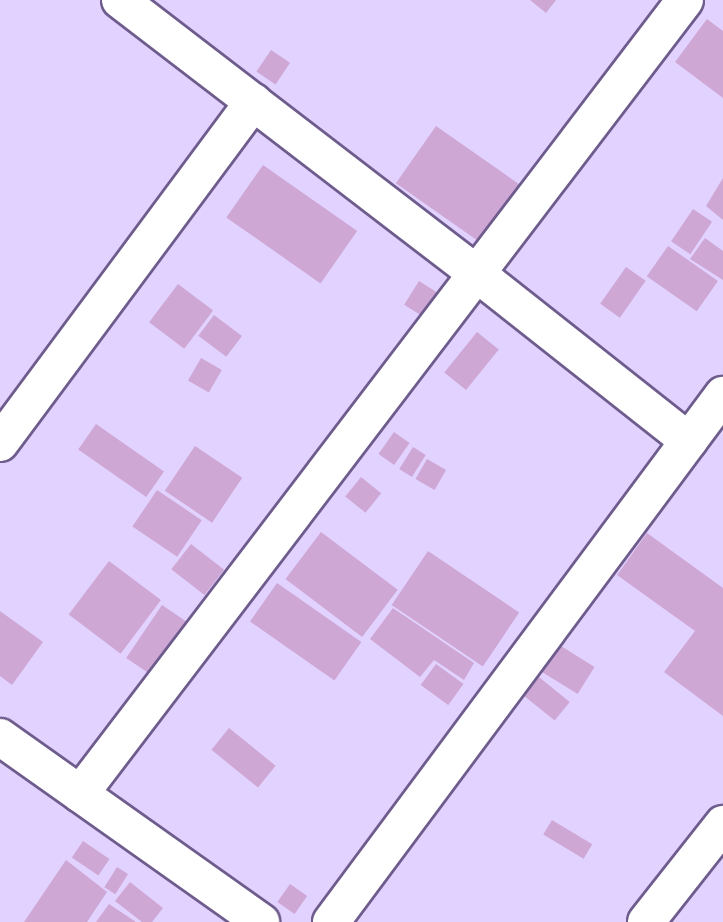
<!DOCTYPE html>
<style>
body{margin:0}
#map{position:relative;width:723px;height:922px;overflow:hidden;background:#e2d2ff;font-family:"Open Sans",sans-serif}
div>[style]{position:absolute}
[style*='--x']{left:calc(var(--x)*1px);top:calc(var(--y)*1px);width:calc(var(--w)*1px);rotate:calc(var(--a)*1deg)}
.building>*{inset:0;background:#cea7d5;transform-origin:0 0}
.roads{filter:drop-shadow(2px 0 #6e5c8d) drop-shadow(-2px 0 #6e5c8d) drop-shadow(0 2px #6e5c8d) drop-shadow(0 -2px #6e5c8d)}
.street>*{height:36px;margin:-18px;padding:0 18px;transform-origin:18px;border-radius:18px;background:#fff}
span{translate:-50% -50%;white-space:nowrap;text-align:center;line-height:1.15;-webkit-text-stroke:7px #fcfcfc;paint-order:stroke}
</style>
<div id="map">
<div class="building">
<i style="clip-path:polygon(530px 0,556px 0,546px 13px)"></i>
<i style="clip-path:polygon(707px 19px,723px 31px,723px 98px,675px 62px)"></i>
<i style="left:271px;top:50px;width:23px;height:26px;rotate:34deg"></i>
<i style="left:436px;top:126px;width:103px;height:70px;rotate:35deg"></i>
<i style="left:263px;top:165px;width:115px;height:64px;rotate:35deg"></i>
<i style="clip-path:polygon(723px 178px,723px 220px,706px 206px)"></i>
<i style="left:693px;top:209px;width:23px;height:39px;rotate:34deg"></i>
<i style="clip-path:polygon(705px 238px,723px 251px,723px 280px,690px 259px)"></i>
<i style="left:668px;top:246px;width:61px;height:37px;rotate:35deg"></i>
<i style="left:626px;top:267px;width:24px;height:45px;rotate:35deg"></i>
<i style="left:419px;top:281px;width:22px;height:28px;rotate:32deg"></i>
<i style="left:178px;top:284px;width:44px;height:48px;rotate:37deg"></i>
<i style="left:214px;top:315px;width:35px;height:26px;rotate:37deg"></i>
<i style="left:477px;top:332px;width:28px;height:52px;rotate:39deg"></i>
<i style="left:201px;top:358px;width:24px;height:26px;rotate:30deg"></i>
<i style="left:96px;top:424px;width:83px;height:31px;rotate:35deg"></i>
<i style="left:394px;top:432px;width:19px;height:27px;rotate:35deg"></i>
<i style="left:195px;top:446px;width:57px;height:54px;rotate:34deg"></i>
<i style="left:413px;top:447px;width:15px;height:26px;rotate:32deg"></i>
<i style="left:427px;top:459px;width:22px;height:23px;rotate:30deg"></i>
<i style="left:361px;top:477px;width:26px;height:25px;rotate:39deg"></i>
<i style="left:157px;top:490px;width:54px;height:44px;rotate:34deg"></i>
<i style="left:321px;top:532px;width:96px;height:59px;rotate:37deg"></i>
<i style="clip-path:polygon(647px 533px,723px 588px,723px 716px,664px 672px,695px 631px,617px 575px)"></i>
<i style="left:191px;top:544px;width:42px;height:32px;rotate:38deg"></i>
<i style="left:428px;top:551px;width:110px;height:65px;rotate:34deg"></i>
<i style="left:109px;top:561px;width:65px;height:67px;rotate:37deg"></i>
<i style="left:277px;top:583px;width:103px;height:47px;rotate:35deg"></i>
<i style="left:162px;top:605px;width:36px;height:64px;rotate:34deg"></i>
<i style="clip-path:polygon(393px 608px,474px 663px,464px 680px,434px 660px,420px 677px,370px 639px)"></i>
<i style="clip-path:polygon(0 611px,43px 642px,12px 685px,0 676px)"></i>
<i style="left:553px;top:641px;width:49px;height:32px;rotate:32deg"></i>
<i style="left:436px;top:664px;width:34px;height:26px;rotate:36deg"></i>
<i style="left:534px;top:673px;width:46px;height:24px;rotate:39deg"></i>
<i style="left:229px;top:728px;width:60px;height:28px;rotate:39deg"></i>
<i style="left:552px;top:820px;width:47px;height:17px;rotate:31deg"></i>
<i style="left:83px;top:841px;width:32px;height:20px;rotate:34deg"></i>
<i style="clip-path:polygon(66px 860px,107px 892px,87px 922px,24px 922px)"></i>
<i style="left:117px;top:867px;width:13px;height:24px;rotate:32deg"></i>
<i style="clip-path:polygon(130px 882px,163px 908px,152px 922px,142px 922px,115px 901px)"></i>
<i style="left:290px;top:884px;width:21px;height:22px;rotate:35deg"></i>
<i style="clip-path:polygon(109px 904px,136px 922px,96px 922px)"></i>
</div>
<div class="roads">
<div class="street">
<i style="--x:120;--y:0;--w:449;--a:37.5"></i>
<i style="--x:476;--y:273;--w:271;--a:38.3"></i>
<i style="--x:0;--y:443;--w:425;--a:-53.4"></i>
<i style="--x:0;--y:737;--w:320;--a:35.3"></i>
<i style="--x:80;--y:794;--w:998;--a:-52.69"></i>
<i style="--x:331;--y:922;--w:657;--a:-53.36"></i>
<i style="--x:646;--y:922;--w:125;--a:-51.8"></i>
</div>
</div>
</div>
